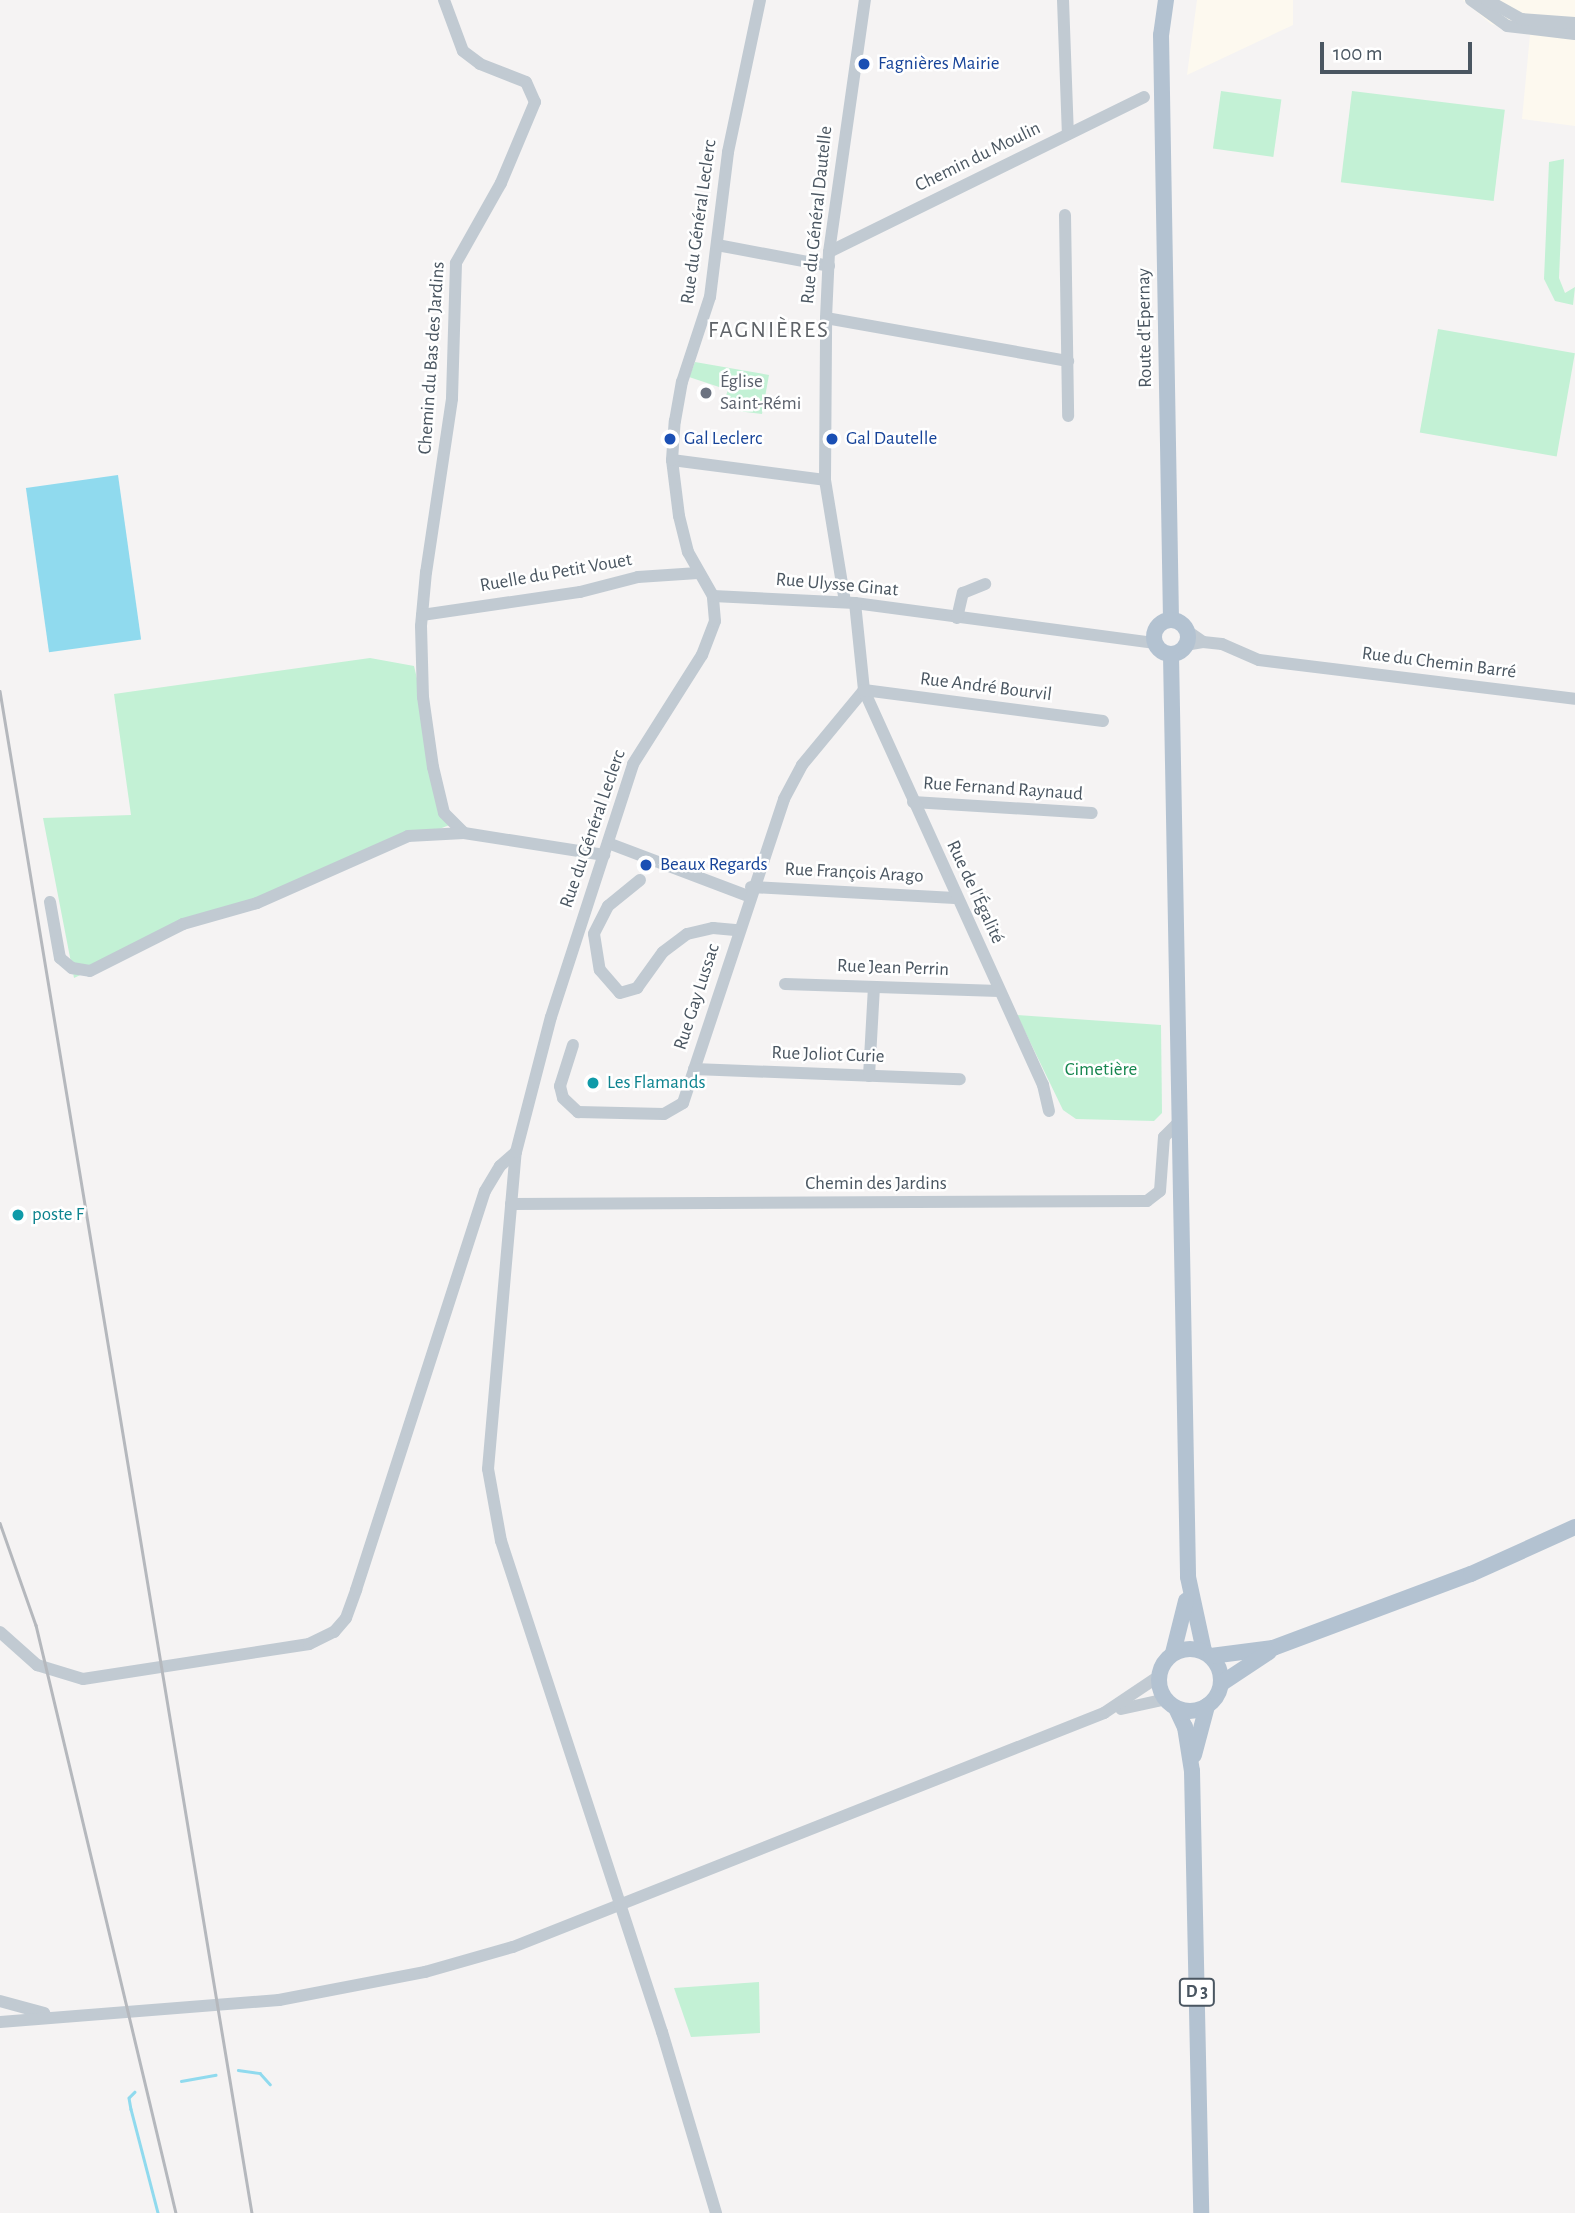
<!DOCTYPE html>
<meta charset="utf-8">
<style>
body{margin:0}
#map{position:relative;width:1575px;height:2213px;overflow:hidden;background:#f5f3f3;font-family:"Alegreya Sans",sans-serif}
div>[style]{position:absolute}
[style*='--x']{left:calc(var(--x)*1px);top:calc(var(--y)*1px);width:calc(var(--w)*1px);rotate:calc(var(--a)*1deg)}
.commercial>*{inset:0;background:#fdf9ef}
.green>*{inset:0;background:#c3f1d5;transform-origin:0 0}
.water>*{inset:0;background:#90daee;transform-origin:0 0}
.stream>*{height:2.5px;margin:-1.25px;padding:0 1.25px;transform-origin:1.25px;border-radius:1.25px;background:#90daee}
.minor>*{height:12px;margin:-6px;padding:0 6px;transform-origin:6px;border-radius:6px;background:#c1cad2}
.major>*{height:16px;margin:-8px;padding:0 8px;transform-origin:8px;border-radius:8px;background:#b3c2d1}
.major>.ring{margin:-8px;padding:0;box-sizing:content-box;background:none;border:16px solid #b3c2d1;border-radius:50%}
.rail>*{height:2.5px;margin:-1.25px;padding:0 1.25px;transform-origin:1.25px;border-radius:1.25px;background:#b5b8bd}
.dots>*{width:19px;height:19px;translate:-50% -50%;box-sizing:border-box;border:4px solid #fff;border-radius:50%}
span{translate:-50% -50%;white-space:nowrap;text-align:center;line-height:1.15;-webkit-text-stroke:5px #fff;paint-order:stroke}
.shield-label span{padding:2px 5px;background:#fff;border:2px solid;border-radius:5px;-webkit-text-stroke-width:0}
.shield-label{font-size:18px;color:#4a5661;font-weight:700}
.transit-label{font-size:19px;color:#164399}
.left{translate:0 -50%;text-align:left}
.street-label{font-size:19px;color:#4a5661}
.worship-label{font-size:19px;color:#5b616d}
.park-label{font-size:19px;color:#17864f}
.culture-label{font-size:19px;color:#0d838f}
.quarter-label{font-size:23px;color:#5f6368;letter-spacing:2px}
.scale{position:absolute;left:1320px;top:42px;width:152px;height:32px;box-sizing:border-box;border:4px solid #4a5661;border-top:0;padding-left:9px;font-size:21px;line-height:24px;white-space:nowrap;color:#4a5661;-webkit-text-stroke:5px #fff;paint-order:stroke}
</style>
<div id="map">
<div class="commercial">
<i style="clip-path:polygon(1197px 0,1293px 0,1293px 25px,1187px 75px)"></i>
<i style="clip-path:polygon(1463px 0,1575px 0,1575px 126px,1522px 119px,1530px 35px,1491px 24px)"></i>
</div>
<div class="green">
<i style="left:1221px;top:91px;width:61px;height:58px;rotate:8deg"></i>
<i style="left:1352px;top:91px;width:154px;height:92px;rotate:7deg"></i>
<i style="clip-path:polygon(1564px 159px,1559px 278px,1565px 293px,1575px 287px,1573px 305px,1555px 301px,1544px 279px,1549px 162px)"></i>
<i style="left:1438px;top:329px;width:139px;height:105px;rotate:10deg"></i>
<i style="clip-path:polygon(695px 362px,769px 375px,762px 414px,721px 409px,728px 390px,689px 377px)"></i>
<i style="clip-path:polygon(370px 658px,414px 666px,452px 824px,141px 946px,74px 978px,43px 818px,131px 815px,114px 694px)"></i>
<i style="clip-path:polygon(1017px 1015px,1161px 1025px,1162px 1113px,1154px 1121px,1076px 1119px,1063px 1110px)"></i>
<i style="clip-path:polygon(759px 1982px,760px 2033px,691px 2037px,674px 1988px)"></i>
</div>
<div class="water">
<i style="left:118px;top:475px;width:166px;height:93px;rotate:82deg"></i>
</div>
<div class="stream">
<i style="--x:238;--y:2070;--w:22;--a:8"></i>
<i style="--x:260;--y:2073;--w:15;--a:48"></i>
<i style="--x:181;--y:2081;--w:35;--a:-10"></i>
<i style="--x:135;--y:2092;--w:8;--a:135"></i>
<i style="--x:129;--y:2098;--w:11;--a:80"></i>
<i style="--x:131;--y:2109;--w:107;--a:75.4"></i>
</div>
<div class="minor">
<i style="--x:444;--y:0;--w:54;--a:69.6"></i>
<i style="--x:463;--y:51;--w:21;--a:37"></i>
<i style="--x:480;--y:64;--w:49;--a:21.4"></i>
<i style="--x:526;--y:82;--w:22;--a:66"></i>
<i style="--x:535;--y:102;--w:88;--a:112.8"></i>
<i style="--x:501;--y:183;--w:92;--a:119.4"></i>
<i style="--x:456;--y:263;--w:136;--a:91.7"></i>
<i style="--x:452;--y:399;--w:175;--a:98.5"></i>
<i style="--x:426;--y:572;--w:54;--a:95.3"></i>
<i style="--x:421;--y:626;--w:71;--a:88.4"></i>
<i style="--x:423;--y:697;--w:71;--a:81.9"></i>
<i style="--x:433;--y:767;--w:47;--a:76.6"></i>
<i style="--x:444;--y:813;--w:28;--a:45"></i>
<i style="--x:1063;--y:0;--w:134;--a:87.9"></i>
<i style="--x:1471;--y:0;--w:44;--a:35.8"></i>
<i style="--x:1507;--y:26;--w:68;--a:6.7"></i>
<i style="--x:1487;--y:0;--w:39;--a:29"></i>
<i style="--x:1521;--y:19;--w:54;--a:4.2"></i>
<i style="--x:1065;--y:215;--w:201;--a:89.1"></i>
<i style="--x:717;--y:245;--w:114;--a:10.6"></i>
<i style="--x:829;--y:252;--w:351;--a:-26.2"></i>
<i style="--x:826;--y:318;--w:246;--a:10.1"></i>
<i style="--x:672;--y:460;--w:154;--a:7.4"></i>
<i style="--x:713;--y:596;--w:142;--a:2.8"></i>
<i style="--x:855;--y:603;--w:303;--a:7.6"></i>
<i style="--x:845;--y:602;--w:124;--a:-99.3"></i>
<i style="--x:825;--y:480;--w:162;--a:-89.6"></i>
<i style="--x:826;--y:318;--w:66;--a:-87.4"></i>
<i style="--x:829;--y:252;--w:255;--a:-81.9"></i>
<i style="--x:422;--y:615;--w:160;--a:-8.3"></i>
<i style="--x:580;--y:592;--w:60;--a:-14.5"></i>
<i style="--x:638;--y:577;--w:60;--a:-3.8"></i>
<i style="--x:957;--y:618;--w:26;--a:-77"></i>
<i style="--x:963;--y:593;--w:24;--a:-22"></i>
<i style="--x:1203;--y:642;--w:19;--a:6"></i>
<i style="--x:1222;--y:644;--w:40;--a:23.4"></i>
<i style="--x:1259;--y:660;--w:318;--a:7"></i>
<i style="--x:1185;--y:645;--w:18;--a:-9"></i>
<i style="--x:1203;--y:642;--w:21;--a:-145"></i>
<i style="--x:913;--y:802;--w:179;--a:3.5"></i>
<i style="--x:608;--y:843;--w:150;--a:20.7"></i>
<i style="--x:640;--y:880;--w:41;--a:140.9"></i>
<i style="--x:608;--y:906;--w:31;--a:117"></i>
<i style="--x:594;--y:934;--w:36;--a:81"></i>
<i style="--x:600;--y:970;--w:30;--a:49"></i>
<i style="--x:620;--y:993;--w:18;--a:-16"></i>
<i style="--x:637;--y:988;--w:44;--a:-54.2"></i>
<i style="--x:663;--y:952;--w:30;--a:-37"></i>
<i style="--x:687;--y:934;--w:27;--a:-13"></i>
<i style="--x:713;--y:928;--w:25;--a:5"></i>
<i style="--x:751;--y:887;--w:204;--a:3.1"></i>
<i style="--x:50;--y:902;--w:57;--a:79.9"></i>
<i style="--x:60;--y:958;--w:16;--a:40"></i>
<i style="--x:72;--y:968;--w:18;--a:9"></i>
<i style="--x:90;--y:971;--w:104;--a:-26.8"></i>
<i style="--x:183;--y:924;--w:77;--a:-15.8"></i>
<i style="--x:257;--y:903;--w:165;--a:-23.9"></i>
<i style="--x:408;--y:836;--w:56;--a:-3.1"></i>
<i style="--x:464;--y:833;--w:142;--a:8.9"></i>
<i style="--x:785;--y:984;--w:214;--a:1.9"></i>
<i style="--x:573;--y:1045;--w:43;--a:107.6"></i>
<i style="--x:560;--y:1086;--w:12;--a:76"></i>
<i style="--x:563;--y:1098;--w:21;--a:43"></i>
<i style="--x:578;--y:1112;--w:86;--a:1.3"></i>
<i style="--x:664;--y:1114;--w:22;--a:-30"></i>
<i style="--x:683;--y:1103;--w:320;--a:-71.6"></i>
<i style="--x:784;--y:799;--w:38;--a:-62"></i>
<i style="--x:802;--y:765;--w:97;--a:-50.4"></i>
<i style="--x:864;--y:690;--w:87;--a:-95.9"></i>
<i style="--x:694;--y:1069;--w:266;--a:2.2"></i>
<i style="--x:869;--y:1076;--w:89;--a:-86.8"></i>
<i style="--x:1049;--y:1111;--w:27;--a:-103"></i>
<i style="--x:1043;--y:1085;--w:434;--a:-114.4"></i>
<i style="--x:864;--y:690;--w:241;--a:7.4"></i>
<i style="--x:511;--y:1204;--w:636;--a:-0.27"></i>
<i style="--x:1147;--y:1201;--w:16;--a:-38"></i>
<i style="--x:1160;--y:1191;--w:54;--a:-85.8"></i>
<i style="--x:1164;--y:1137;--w:23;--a:-45"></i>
<i style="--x:0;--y:1632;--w:50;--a:41.7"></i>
<i style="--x:37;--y:1665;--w:48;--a:16.9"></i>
<i style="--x:83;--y:1679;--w:229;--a:-8.8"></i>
<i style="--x:309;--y:1644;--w:28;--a:-26"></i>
<i style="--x:334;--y:1632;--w:18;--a:-49"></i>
<i style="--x:346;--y:1618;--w:30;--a:-70"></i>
<i style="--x:356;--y:1590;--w:419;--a:-72.1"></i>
<i style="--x:485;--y:1191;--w:29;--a:-59"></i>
<i style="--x:500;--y:1166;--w:21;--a:-41"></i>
<i style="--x:1121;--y:1709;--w:46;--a:-12.5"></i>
<i style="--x:0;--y:2001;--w:46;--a:15.3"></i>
<i style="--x:0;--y:2022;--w:280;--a:-4.5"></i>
<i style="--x:279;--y:2000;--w:149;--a:-10.9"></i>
<i style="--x:425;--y:1972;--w:91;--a:-15.9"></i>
<i style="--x:513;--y:1947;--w:636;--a:-21.6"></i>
<i style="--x:1104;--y:1713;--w:66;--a:-33.9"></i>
<i style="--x:716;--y:2213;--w:189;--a:-106.6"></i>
<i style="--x:662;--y:2032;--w:517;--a:-108.15"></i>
<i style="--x:501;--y:1541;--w:73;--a:-100.2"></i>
<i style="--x:488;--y:1469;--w:318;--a:-85"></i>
<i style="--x:516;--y:1152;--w:139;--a:-75.5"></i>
<i style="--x:551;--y:1017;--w:266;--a:-72"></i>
<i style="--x:633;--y:764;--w:129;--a:-57.7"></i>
<i style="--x:702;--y:655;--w:36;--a:-69"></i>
<i style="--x:715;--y:621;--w:25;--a:-95"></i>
<i style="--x:713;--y:596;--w:51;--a:-119.6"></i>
<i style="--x:688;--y:552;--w:37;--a:-104"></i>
<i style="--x:679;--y:516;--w:56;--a:-97.1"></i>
<i style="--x:672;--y:460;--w:39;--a:-86"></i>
<i style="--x:675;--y:421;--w:40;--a:-80"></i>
<i style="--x:682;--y:382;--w:89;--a:-71.8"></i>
<i style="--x:710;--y:297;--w:146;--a:-82.9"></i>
<i style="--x:728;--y:152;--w:155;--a:-78.1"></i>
</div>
<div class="major">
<i style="--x:1166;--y:0;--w:35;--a:98"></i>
<i style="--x:1161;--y:35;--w:585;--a:89.02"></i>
<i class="ring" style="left:1154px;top:620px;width:18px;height:18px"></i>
<i style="--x:1171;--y:655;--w:922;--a:88.94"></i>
<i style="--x:1188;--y:1577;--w:76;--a:77.8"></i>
<i class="ring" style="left:1159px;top:1649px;width:46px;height:46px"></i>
<i style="--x:1173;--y:1653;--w:54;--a:-76"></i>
<i style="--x:1211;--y:1656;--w:63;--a:-7.4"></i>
<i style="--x:1273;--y:1648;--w:211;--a:-20.5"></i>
<i style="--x:1471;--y:1574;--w:114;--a:-24.3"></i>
<i style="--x:1222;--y:1683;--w:56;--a:-33.4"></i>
<i style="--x:1176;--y:1708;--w:21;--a:65"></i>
<i style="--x:1185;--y:1727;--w:45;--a:81"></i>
<i style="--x:1192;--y:1771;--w:442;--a:88.8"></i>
<i style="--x:1194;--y:1755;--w:51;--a:-75.1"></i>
</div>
<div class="rail">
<i style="--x:0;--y:691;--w:1543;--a:80.6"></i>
<i style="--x:0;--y:1523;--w:108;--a:70.6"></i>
<i style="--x:36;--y:1625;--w:604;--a:76.61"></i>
</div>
<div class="dots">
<i style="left:864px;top:64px;background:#1a4fb4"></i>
<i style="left:706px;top:393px;background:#6b7280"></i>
<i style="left:670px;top:439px;background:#1a4fb4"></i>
<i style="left:832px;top:439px;background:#1a4fb4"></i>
<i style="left:646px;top:865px;background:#1a4fb4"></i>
<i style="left:593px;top:1083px;background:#0f9aa8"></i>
<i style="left:18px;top:1215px;background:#0f9aa8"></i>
</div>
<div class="shield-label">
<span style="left:1197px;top:1992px">D 3</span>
</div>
<div class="transit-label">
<span class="left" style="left:878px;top:64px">Fagnières Mairie</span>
<span class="left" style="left:684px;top:439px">Gal Leclerc</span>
<span class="left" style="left:846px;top:439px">Gal Dautelle</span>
<span class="left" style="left:660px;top:865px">Beaux Regards</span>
</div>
<div class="street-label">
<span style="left:978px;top:157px;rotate:-26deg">Chemin du Moulin</span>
<span style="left:817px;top:215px;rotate:-84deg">Rue du Général Dautelle</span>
<span style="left:699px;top:222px;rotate:-82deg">Rue du Général Leclerc</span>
<span style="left:1145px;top:328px;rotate:-91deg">Route d'Epernay</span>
<span style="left:432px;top:358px;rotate:-86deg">Chemin du Bas des Jardins</span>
<span style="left:556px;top:573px;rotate:-10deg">Ruelle du Petit Vouet</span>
<span style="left:837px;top:585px;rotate:5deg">Rue Ulysse Ginat</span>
<span style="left:1439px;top:663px;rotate:7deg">Rue du Chemin Barré</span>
<span style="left:986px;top:687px;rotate:7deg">Rue André Bourvil</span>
<span style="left:1003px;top:789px;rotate:4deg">Rue Fernand Raynaud</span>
<span style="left:593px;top:829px;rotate:-71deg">Rue du Général Leclerc</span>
<span style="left:854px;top:873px;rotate:3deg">Rue François Arago</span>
<span style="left:975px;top:892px;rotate:65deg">Rue de l'Égalité</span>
<span style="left:893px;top:968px;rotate:2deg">Rue Jean Perrin</span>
<span style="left:697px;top:997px;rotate:-72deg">Rue Gay Lussac</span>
<span style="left:828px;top:1055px;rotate:2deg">Rue Joliot Curie</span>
<span style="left:876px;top:1184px">Chemin des Jardins</span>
</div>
<div class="worship-label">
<span class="left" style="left:720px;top:393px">Église<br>Saint-Rémi</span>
</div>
<div class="park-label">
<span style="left:1101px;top:1070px">Cimetière</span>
</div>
<div class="culture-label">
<span class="left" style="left:607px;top:1083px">Les Flamands</span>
<span class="left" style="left:32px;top:1215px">poste F</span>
</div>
<div class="quarter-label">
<span style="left:769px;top:331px">FAGNIÈRES</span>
</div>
<div class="scale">100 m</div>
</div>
